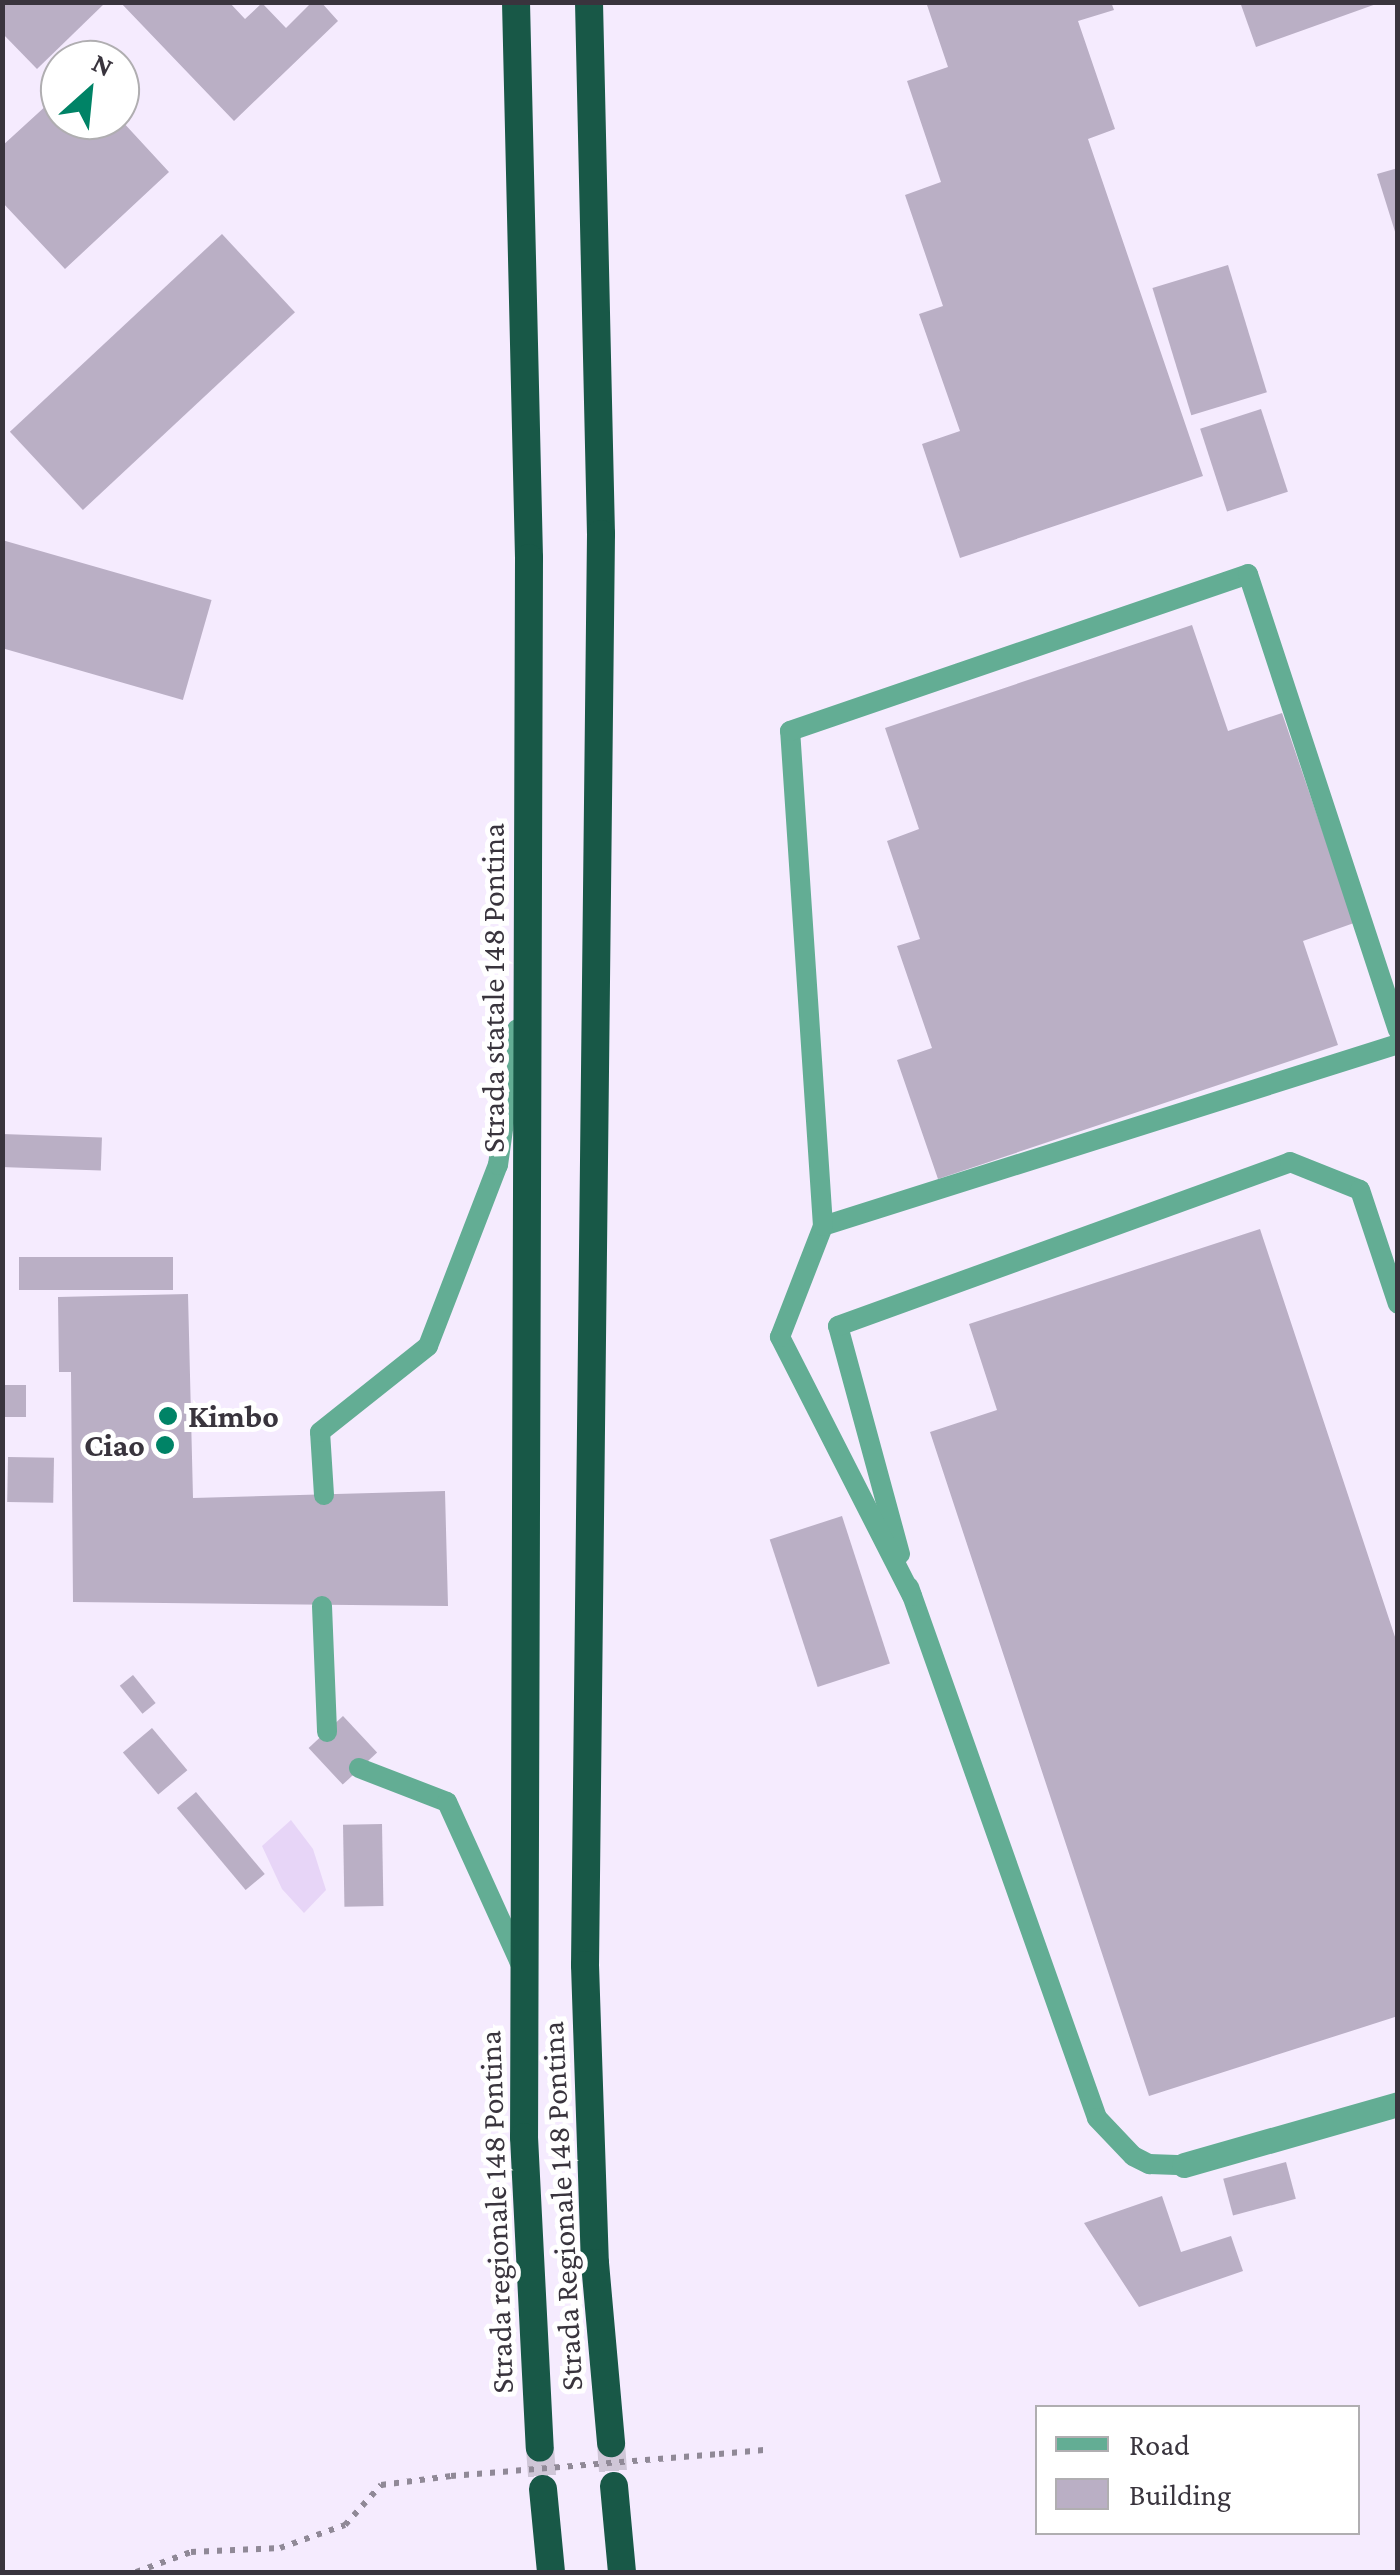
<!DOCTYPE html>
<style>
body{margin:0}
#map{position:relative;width:1400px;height:2575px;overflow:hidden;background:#f5ebfe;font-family:"Crimson Pro",serif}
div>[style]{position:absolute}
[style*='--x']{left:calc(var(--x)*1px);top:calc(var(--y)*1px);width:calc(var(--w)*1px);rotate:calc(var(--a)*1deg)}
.green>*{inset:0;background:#e7d5f7}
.building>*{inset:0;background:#baafc5;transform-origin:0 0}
.trunk-tunnel>*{height:28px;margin-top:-14px;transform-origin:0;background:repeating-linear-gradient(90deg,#cfc6d7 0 28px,transparent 0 42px)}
.path>*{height:6px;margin-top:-3px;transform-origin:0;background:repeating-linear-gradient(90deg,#908997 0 5px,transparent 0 13px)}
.service>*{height:20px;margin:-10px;padding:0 10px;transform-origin:10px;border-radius:10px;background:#63ad94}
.minor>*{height:25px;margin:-12.5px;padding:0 12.5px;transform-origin:12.5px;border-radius:12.5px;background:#63ad94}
.trunk>*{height:28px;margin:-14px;padding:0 14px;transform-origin:14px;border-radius:14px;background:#185847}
.path-bridge>*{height:6px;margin-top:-3px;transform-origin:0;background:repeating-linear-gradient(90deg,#908997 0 5px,transparent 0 13px)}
.dots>*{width:28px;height:28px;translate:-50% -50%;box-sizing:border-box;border:5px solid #fff;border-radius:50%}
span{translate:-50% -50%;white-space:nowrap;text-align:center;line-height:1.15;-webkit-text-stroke:10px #fff;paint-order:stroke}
.street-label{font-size:32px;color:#39343d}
.poi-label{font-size:32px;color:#39343d;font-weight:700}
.left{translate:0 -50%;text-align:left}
.right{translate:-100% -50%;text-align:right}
.frame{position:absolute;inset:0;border:5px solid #39343d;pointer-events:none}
.legend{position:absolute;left:1035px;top:2405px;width:325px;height:130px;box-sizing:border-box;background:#fff;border:2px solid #b0aeb1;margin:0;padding:12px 18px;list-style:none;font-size:30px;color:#39343d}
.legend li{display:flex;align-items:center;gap:20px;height:50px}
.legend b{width:50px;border:2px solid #b0aeb1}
.north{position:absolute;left:40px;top:40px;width:100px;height:100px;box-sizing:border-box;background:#fff;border:2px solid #b0aeb1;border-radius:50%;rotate:27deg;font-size:28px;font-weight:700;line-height:40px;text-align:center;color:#39343d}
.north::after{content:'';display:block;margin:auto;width:35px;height:45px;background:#008366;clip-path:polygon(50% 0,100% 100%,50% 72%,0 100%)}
</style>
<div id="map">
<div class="green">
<i style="clip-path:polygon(291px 1820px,313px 1849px,326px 1890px,304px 1913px,282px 1889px,262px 1846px)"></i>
</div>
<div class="building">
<i style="clip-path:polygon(2px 2px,106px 2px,37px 69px,2px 33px)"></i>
<i style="clip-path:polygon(120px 2px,229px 2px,245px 19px,262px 3px,286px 28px,312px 2px,321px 2px,338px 21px,234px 121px)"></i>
<i style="clip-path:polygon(926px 2px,1111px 2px,1114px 10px,1078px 21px,1115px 129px,1088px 139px,1203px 476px,960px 558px,922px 444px,960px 431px,919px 314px,943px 306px,905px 195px,941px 182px,907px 81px,948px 67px)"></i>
<i style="clip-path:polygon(1240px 2px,1379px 2px,1379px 3px,1256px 47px)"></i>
<i style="clip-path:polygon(60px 93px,60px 120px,121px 120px,169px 172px,65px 269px,2px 202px,2px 146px)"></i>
<i style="clip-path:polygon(1398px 168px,1398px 238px,1397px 238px,1377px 174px)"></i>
<i style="left:222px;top:234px;width:107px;height:290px;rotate:47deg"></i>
<i style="left:1228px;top:265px;width:133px;height:79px;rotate:73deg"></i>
<i style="left:1261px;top:409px;width:87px;height:64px;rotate:72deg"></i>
<i style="left:2px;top:540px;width:218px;height:104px;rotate:16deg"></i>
<i style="clip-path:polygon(1192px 625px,1228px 731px,1282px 713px,1354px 923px,1303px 941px,1338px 1045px,938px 1179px,897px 1060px,932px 1048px,897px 946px,920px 939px,887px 841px,919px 829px,885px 728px)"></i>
<i style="left:2px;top:1134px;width:100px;height:33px;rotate:2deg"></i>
<i style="clip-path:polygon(1260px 1229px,1398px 1646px,1398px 2016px,1149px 2096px,930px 1432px,997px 1410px,969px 1324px)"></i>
<i style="left:19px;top:1257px;width:154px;height:33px"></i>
<i style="clip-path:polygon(188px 1294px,193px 1498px,445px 1491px,448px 1606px,73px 1602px,71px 1372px,59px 1372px,58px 1297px)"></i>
<i style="left:2px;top:1385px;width:24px;height:32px"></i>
<i style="left:8px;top:1457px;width:46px;height:45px;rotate:1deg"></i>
<i style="left:842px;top:1516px;width:155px;height:76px;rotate:72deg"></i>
<i style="left:133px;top:1675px;width:36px;height:17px;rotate:51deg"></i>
<i style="left:343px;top:1716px;width:50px;height:47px;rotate:47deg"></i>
<i style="left:152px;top:1728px;width:55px;height:38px;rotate:50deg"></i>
<i style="left:196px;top:1792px;width:107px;height:25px;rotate:50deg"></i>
<i style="left:382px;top:1824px;width:82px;height:39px;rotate:89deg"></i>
<i style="left:1286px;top:2162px;width:38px;height:65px;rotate:75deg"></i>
<i style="clip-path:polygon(1162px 2196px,1181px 2252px,1231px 2236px,1243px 2271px,1139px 2307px,1084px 2223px)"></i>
</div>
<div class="trunk-tunnel">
<i style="--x:611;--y:2443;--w:43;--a:86"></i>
<i style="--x:540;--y:2448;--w:41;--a:85.8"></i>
</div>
<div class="path">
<i style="--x:719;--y:2454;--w:45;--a:-5.1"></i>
<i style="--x:136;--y:2572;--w:59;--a:-20"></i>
<i style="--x:191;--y:2552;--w:89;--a:-2.6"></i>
<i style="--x:280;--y:2548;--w:69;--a:-19.5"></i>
<i style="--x:345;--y:2525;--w:54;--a:-48"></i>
<i style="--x:381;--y:2485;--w:71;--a:-7.3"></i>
</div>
<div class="service">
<i style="--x:823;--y:1226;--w:603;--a:-17.56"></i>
<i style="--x:324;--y:1495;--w:63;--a:-93.6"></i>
<i style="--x:320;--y:1432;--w:138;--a:-38.5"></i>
<i style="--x:428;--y:1346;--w:194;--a:-68.9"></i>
<i style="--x:498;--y:1165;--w:137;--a:-82"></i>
<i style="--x:900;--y:1554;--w:236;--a:-105.2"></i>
<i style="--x:838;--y:1326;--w:481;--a:-19.9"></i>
<i style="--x:1290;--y:1162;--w:75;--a:21.8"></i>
<i style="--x:1360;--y:1190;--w:120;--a:71.6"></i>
<i style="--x:909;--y:1587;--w:563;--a:70.5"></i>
<i style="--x:1097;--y:2118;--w:52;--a:46.5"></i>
<i style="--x:1133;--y:2156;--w:18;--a:27"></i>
<i style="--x:1149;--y:2164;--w:35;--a:2"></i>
<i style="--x:912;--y:1596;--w:291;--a:-117"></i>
<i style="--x:780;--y:1337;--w:119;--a:-68.8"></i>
<i style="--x:823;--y:1226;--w:496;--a:-93.8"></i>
<i style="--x:790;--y:731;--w:484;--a:-18.9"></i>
<i style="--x:1248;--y:574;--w:480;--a:71.8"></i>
<i style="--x:322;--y:1606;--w:126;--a:87.7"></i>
<i style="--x:359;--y:1768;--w:94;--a:21.1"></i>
<i style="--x:447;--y:1802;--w:179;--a:65.6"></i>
</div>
<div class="minor">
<i style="--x:1184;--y:2165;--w:223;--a:-15.9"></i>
</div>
<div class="trunk">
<i style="--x:516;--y:2;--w:556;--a:88.66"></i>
<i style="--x:529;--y:558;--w:1579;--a:90.18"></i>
<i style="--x:524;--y:2137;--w:311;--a:87.1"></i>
<i style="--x:589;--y:2;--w:532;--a:88.71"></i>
<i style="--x:601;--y:534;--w:1431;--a:90.64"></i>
<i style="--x:585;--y:1965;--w:298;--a:88.1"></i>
<i style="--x:595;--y:2263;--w:181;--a:84.9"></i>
<i style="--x:614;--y:2486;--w:86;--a:84.7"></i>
<i style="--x:543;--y:2489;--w:83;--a:84.5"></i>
</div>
<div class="path-bridge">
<i style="--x:451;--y:2476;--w:269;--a:-4.7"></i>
</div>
<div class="dots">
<i style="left:168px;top:1416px;background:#008366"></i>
<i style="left:165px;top:1445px;background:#008366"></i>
</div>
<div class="street-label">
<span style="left:493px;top:988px;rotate:-90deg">Strada statale 148 Pontina</span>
<span style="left:562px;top:2206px;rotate:-93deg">Strada Regionale 148 Pontina</span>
<span style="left:496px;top:2212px;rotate:-92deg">Strada regionale 148 Pontina</span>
</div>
<div class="poi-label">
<span class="left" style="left:188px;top:1416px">Kimbo</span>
<span class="right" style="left:145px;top:1445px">Ciao</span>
</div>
<div class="frame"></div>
<ul class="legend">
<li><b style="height:12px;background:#63ad94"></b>Road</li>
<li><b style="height:28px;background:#baafc5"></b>Building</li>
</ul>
<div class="north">N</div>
</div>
